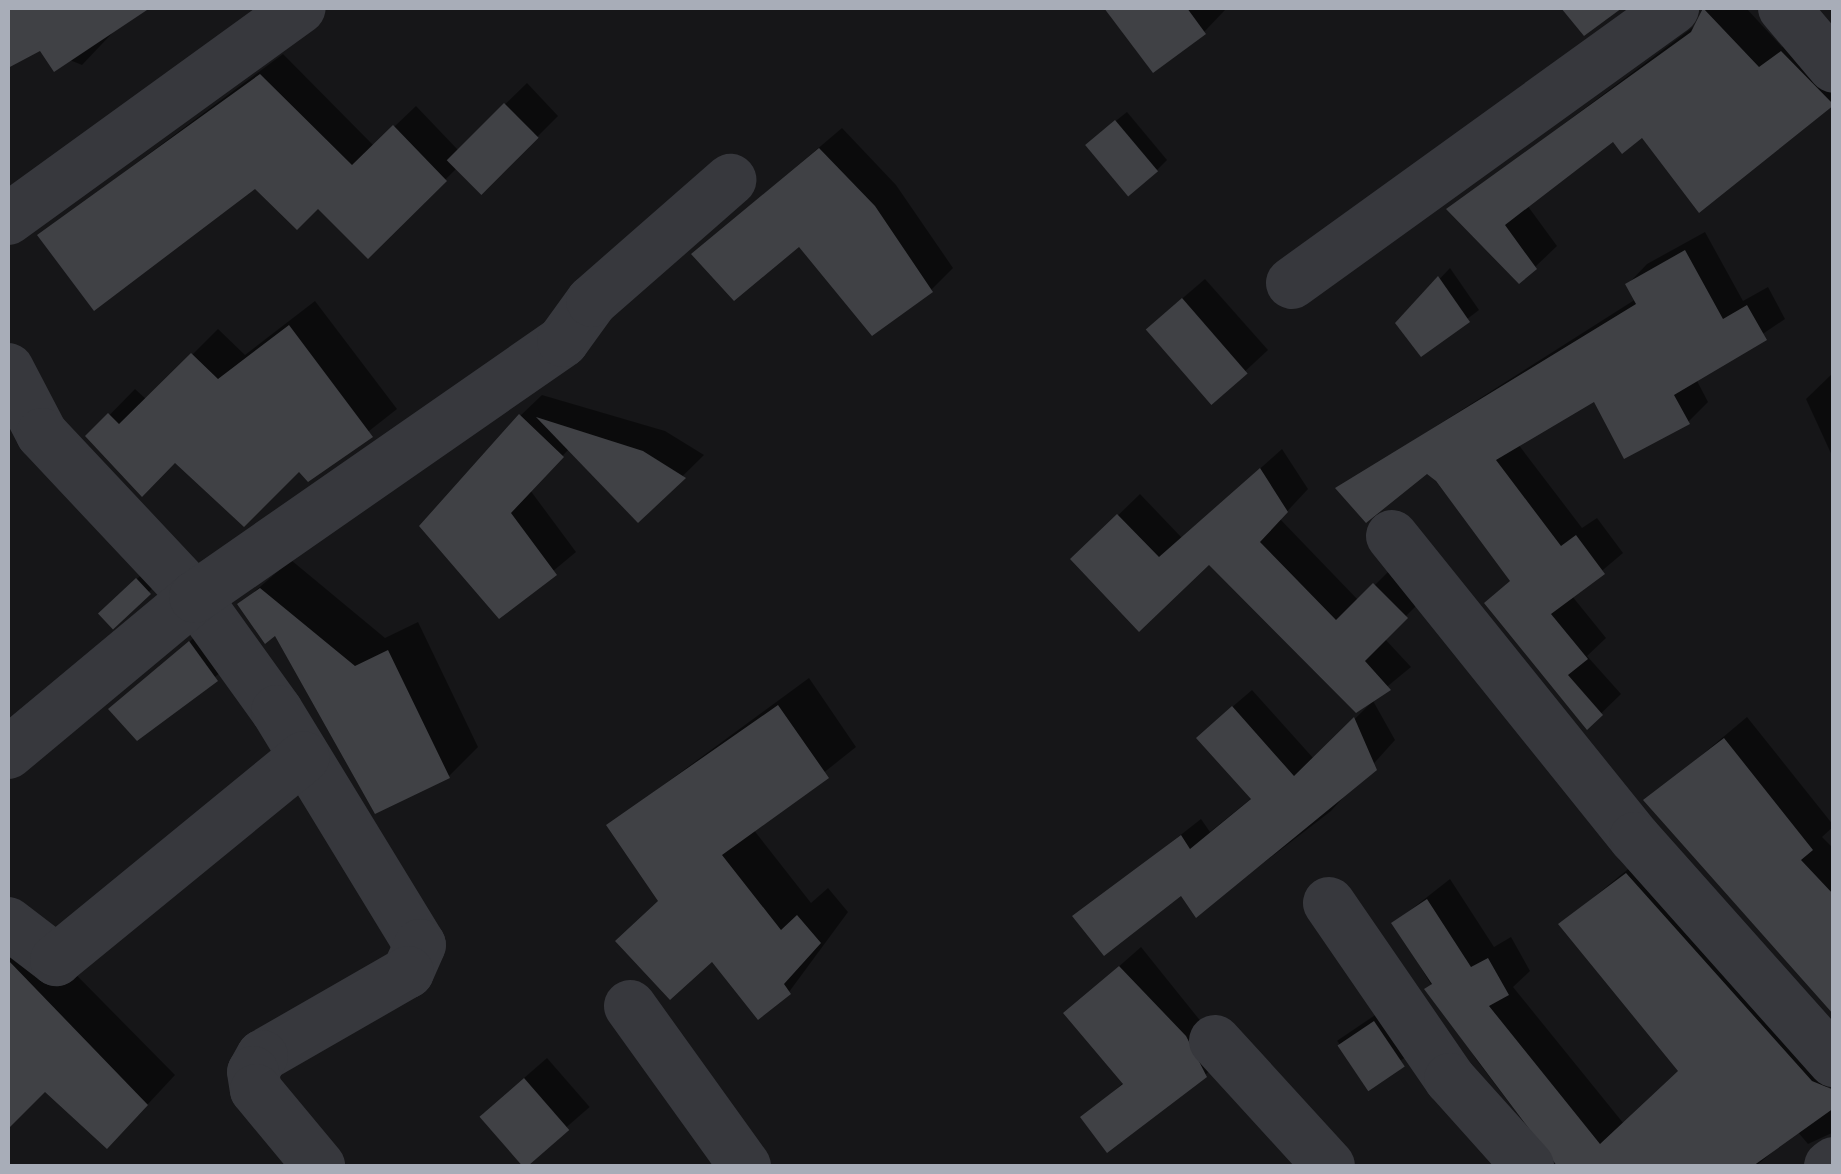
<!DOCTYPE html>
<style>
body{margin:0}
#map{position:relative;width:1841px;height:1174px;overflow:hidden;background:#161618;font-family:"Open Sans",sans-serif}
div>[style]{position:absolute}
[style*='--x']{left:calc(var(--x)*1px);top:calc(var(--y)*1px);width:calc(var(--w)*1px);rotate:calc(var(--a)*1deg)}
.shadow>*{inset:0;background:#0007;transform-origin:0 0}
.building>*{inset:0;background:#404145;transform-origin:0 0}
.minor>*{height:52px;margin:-26px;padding:0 26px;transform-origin:26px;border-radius:26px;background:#37383d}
span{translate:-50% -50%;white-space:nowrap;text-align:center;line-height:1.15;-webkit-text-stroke:8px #111113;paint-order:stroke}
.frame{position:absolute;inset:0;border:10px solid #a8adb8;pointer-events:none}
</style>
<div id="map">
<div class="shadow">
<i style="clip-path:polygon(13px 8px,136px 8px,82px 65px,40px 48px,8px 65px)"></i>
<i style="clip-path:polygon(1121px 8px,1223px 8px,1225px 10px,1204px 32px,1113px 15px)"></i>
<i style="clip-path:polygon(1702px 8px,1746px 8px,1782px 47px,1803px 30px,1834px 63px,1834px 101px,1699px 209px,1642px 134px,1613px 138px,1527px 205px,1557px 246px,1535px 267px,1450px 209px,1696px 25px)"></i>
<i style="clip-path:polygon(283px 54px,374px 146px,416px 106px,458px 150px,527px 83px,558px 116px,537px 137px,457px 168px,368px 256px,318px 206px,255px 186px,40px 235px)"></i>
<i style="clip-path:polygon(1127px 112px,1167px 160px,1157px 170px,1098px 135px)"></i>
<i style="clip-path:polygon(842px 128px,896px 185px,953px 268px,931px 290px,800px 243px,694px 254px)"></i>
<i style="clip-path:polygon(1705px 232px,1743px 301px,1768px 287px,1785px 319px,1696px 379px,1708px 402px,1688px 422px,1595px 398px,1518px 444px,1582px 528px,1597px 518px,1623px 553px,1572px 596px,1606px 638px,1587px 656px,1621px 694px,1587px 727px,1512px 580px,1428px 471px,1339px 488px,1636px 299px,1628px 284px,1647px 264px)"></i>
<i style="clip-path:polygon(1450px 268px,1479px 310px,1421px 354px,1398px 323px)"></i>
<i style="clip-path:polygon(1205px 279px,1268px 350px,1212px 402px,1170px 309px)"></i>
<i style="clip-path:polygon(315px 301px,397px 409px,308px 479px,300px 468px,176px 460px,89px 436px,135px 389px,147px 400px,218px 329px,245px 355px)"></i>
<i style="clip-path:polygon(1834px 372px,1834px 460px,1806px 399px)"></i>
<i style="clip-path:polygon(542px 395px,665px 431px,704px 455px,638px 520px,569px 449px,530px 490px,576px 552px,499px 616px,520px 416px)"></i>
<i style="clip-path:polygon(1282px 449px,1308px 489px,1280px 519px,1359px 601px,1396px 564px,1427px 595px,1384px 638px,1411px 667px,1372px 699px,1395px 740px,1331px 811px,1197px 914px,1181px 892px,1076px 917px,1201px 819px,1210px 832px,1253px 797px,1217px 720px,1252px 690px,1314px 759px,1372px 702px,1209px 562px,1073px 559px,1140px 494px,1182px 538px)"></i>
<i style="clip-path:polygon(291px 560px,385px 638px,418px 622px,478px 747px,449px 776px,240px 604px)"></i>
<i style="clip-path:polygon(148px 569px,160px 582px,111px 625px,111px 602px)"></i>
<i style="clip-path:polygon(209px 625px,235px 661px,138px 738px,111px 709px)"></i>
<i style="clip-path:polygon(809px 678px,856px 747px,753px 829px,811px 903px,828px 888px,848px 912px,789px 992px,661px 900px,609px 825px)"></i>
<i style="clip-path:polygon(1747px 717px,1834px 826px,1822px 837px,1834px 849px,1834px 1011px,1647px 801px)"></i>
<i style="clip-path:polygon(1649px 852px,1834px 1085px,1813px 1090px,1834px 1091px,1834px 1132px,1808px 1144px,1797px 1131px,1756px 1166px,1557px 1166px,1476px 1059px,1394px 923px,1450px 879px,1494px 947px,1511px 937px,1530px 971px,1513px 987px,1624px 1124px,1681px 1071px,1561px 924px)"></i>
<i style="clip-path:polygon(32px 930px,175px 1075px,135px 1118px,45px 1088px,19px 1114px,8px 1101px,8px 954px)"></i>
<i style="clip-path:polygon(1141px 947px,1227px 1054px,1205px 1075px,1084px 1118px,1124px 1082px,1066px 1013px)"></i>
<i style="left:1396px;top:1001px;width:52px;height:71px;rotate:56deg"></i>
<i style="left:547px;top:1058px;width:65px;height:86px;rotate:49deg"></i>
</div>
<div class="building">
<i style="clip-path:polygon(8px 8px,150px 8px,54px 72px,40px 51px,8px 68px)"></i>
<i style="clip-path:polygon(1104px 8px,1187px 8px,1206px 34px,1153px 73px)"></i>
<i style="clip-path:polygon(1561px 8px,1622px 8px,1584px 36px)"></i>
<i style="clip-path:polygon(1703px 8px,1759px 67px,1781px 51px,1834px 105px,1699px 213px,1642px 138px,1622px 154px,1613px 142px,1505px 225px,1537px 269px,1519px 284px,1446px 209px,1691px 32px)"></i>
<i style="clip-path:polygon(260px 74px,352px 165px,393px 125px,447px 181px,368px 259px,318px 209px,297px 230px,255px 189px,94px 311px,37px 235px)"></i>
<i style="left:504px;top:103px;width:49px;height:81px;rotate:45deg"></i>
<i style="left:1115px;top:120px;width:67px;height:39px;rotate:50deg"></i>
<i style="clip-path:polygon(819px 148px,875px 206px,933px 292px,872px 336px,799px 247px,734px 301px,691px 254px)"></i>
<i style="clip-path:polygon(1685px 250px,1723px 319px,1747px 305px,1767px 340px,1674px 395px,1690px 424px,1624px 459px,1594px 402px,1496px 460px,1561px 546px,1576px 535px,1605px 574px,1551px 614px,1588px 659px,1568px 675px,1603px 715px,1587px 730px,1484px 603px,1510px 581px,1436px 481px,1427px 474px,1366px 523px,1335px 488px,1636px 304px,1625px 284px)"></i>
<i style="clip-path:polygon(1438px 276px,1470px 322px,1421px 357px,1395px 323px)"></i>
<i style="left:1182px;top:298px;width:100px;height:48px;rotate:49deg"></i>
<i style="clip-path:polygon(289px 325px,373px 437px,308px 482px,299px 472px,244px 527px,175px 463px,142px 497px,85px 436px,108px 413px,119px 424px,191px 353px,218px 379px)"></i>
<i style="clip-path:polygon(519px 414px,564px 457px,511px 513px,557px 575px,499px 619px,419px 526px)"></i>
<i style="clip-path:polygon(536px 417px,643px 451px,686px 478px,638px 523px)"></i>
<i style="clip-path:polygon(1260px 468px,1288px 512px,1260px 542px,1336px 620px,1373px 583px,1408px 618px,1365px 661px,1391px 690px,1356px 713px,1209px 565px,1139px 632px,1070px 559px,1117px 514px,1159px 557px)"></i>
<i style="left:136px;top:578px;width:22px;height:52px;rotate:47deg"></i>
<i style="clip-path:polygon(260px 588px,355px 666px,388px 650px,450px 778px,375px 814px,275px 636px,265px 644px,237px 604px)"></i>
<i style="clip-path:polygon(189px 641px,218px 681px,137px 741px,108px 709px)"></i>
<i style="clip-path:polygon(778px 705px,829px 778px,722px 855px,781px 930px,797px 915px,821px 943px,784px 984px,791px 994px,758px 1020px,712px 962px,670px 1000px,615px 941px,658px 901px,606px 825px)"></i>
<i style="clip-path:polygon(1232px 706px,1294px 776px,1354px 717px,1377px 770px,1196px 918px,1181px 896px,1104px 956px,1072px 916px,1181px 835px,1190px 849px,1251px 799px,1196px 738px)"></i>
<i style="clip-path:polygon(1724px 738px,1813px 850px,1801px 860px,1834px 895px,1834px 1015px,1643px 800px)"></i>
<i style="clip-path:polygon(1626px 873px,1812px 1081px,1834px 1090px,1834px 1108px,1753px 1166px,1557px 1166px,1424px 989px,1432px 984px,1391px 923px,1427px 899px,1471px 967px,1488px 958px,1509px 995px,1489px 1006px,1600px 1144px,1678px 1071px,1558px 924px)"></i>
<i style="clip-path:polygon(8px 960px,148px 1105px,107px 1149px,45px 1092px,8px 1129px)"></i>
<i style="clip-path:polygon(1119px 966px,1186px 1036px,1207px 1077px,1107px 1153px,1080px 1117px,1123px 1084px,1063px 1013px)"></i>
<i style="left:1374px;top:1021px;width:55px;height:44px;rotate:56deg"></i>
<i style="left:524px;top:1078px;width:69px;height:59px;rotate:49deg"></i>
</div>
<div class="minor">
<i style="--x:1784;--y:8;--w:77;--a:49.7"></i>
<i style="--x:8;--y:219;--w:360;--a:-35.9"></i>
<i style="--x:1292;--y:283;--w:470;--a:-35.8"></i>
<i style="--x:8;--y:369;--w:73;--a:62.4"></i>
<i style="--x:42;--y:434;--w:224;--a:46.8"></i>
<i style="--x:195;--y:597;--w:140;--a:54.3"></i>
<i style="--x:277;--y:711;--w:274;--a:58.6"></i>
<i style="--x:420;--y:945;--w:30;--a:114"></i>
<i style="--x:408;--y:972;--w:168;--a:150.1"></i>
<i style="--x:262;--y:1056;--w:18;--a:119"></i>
<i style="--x:253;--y:1072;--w:18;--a:81"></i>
<i style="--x:256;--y:1090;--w:99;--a:50.3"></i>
<i style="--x:1392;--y:536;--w:388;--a:51.2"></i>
<i style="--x:1635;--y:838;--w:299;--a:48.3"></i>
<i style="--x:8;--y:753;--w:244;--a:-39.8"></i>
<i style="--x:195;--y:597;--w:448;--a:-34.8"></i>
<i style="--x:563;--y:341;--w:49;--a:-54.1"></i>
<i style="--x:592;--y:301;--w:184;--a:-41.2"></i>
<i style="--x:1329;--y:903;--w:214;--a:55.5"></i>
<i style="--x:1450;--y:1079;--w:117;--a:48.1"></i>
<i style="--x:8;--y:923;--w:61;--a:37.6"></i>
<i style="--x:56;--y:960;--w:320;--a:-39.3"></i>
<i style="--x:630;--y:1006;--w:197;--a:54.3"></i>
<i style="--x:1215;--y:1041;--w:169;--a:47.6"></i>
<i style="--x:1830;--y:1166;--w:5;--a:-37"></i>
</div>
<div class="frame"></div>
</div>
